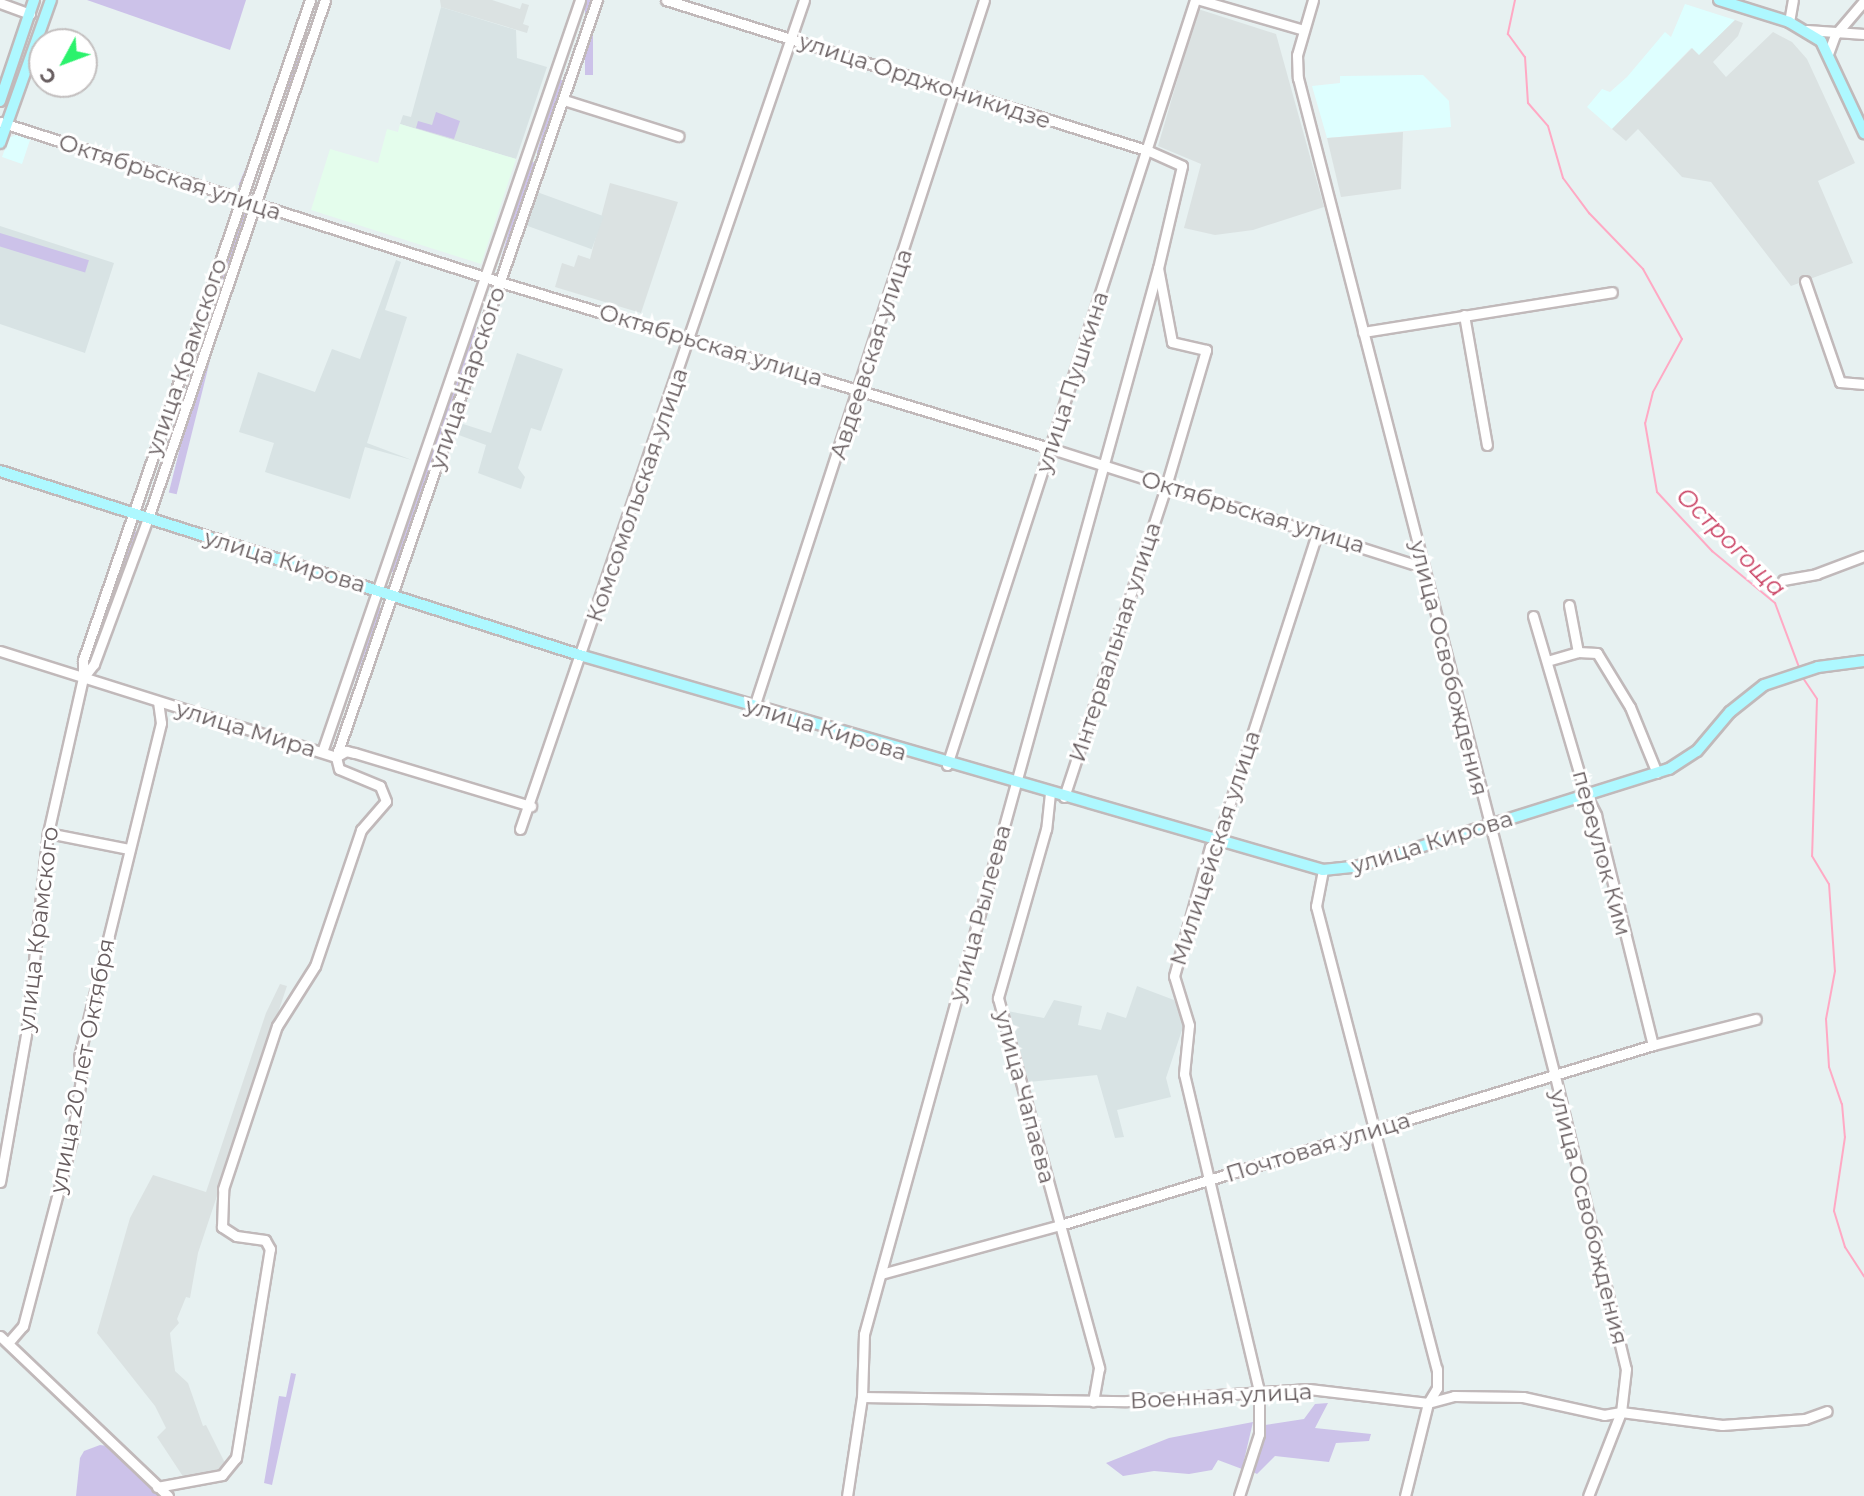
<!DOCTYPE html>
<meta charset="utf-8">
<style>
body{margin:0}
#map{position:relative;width:1864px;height:1496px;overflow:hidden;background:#e7f1f1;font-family:Montserrat,sans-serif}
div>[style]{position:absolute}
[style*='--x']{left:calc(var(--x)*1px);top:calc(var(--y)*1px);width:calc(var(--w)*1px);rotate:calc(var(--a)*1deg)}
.commercial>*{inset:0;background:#deffff}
.industrial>*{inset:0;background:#dbe2e2}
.education>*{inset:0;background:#d8e3e4;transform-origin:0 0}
.medical>*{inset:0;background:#e4fdec}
.green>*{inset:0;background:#ccc2e9;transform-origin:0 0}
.stream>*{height:2px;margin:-1px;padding:0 1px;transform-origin:1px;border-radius:1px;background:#ffa9c4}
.roads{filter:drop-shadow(2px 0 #c1b9ba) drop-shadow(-2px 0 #c1b9ba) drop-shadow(0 2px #c1b9ba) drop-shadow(0 -2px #c1b9ba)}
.minor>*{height:9px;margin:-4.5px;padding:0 4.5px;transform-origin:4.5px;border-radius:4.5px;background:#fff}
.major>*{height:10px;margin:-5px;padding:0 5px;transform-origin:5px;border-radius:5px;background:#aef8ff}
span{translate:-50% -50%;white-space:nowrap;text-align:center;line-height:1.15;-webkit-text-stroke:6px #fff;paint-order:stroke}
.street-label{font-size:23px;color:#685e60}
.water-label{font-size:24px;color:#ca4364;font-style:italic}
.north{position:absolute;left:28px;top:28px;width:70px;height:70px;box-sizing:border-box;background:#fff;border:2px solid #c3bfbf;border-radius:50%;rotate:229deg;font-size:19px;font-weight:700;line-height:28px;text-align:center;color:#685e60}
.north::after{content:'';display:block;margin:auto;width:24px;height:32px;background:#2bf26c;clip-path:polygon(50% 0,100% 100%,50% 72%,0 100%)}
</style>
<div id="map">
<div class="commercial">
<i style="clip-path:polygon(1685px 4px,1735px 20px,1699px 56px,1691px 48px,1612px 129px,1587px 107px,1602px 89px,1610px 92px,1627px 77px,1665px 32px,1671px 37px)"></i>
<i style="clip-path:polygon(1423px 75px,1449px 101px,1451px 127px,1327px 138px,1312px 86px,1340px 83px,1340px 76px)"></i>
<i style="clip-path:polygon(16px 135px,30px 140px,22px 164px,2px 157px,9px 138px)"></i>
</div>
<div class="industrial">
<i style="clip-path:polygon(440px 0,492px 0,520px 9px,522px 3px,529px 5px,523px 24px,529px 26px,527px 33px,441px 7px)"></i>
<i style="clip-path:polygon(1198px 9px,1276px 34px,1324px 207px,1253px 230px,1215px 235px,1184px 228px,1201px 164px,1158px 146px)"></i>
<i style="clip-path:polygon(1735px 20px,1743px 23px,1738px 36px,1713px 62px,1726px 77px,1773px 32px,1792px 42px,1807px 59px,1855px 163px,1818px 181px,1853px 263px,1791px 286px,1711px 182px,1682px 177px,1638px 129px,1626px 141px,1612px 129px,1692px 48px,1699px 55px)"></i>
<i style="clip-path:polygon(1403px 132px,1401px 189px,1341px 197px,1327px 138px)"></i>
<i style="clip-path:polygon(610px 183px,678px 202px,641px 313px,555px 287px,562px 263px,574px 267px,578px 255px,590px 259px)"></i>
<i style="clip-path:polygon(280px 984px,287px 986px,198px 1253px,190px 1298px,186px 1297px,177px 1319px,179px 1323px,170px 1333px,175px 1371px,188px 1383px,203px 1426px,206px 1425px,227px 1467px,184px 1478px,157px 1437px,166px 1428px,155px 1406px,97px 1333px,130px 1218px,153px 1175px,206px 1192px,266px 1013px)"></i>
</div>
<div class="education">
<i style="clip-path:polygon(441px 7px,516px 30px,517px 58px,547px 67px,516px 159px,400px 124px,403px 115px,411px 117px)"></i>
<i style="left:537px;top:192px;width:71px;height:35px;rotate:20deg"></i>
<i style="clip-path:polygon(0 226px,114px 263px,85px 353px,0 324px)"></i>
<i style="clip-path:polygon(396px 260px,401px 262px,385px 310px,407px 317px,367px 443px,412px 460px,365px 447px,350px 499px,265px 472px,274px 443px,239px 432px,258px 372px,315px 392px,332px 349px,360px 359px)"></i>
<i style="clip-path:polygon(517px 353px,563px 369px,541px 431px,531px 428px,518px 468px,525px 477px,521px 489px,478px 473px,486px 445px,456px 434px,460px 423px,491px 433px)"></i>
<i style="clip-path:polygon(1137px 986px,1174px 1000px,1185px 1021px,1166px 1078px,1171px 1097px,1117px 1110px,1124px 1137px,1115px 1138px,1097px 1075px,1029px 1082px,1007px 1011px,1044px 1018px,1054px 1000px,1082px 1006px,1078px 1025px,1101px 1030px,1107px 1012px,1126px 1018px)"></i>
</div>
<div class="medical">
<i style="clip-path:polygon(400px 124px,516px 159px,481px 264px,311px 210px,330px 149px,378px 163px,387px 129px,398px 132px)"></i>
</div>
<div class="green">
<i style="clip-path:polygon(87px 0,246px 0,230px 50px)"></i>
<i style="left:585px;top:0;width:8px;height:75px"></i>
<i style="left:294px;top:54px;width:8px;height:142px;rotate:23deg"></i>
<i style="left:558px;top:79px;width:7px;height:77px;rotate:16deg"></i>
<i style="clip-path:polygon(436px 112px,460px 121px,454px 139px,416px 128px,418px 121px,432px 125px)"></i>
<i style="left:529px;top:161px;width:7px;height:118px;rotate:16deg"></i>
<i style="left:239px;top:211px;width:8px;height:290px;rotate:14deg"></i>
<i style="left:0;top:233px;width:93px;height:13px;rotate:17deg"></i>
<i style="clip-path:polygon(472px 327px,480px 330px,397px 574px,387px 570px)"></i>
<i style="clip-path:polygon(131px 530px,137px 532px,94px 655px,89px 653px)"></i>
<i style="left:374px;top:605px;width:9px;height:145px;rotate:21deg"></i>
<i style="clip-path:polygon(291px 1373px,296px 1374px,272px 1485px,264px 1483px,279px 1396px,286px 1397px)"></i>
<i style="clip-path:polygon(1328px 1403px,1315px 1428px,1371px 1434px,1369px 1441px,1336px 1443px,1329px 1462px,1275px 1456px,1257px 1474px,1253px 1472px,1265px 1425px,1304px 1419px,1315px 1404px)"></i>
<i style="clip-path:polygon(1253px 1422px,1242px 1469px,1218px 1460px,1212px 1470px,1189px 1474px,1154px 1471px,1123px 1476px,1106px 1463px,1169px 1438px)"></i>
<i style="clip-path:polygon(100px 1445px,108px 1446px,162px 1496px,76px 1496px,80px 1458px,84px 1451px)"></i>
</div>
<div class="stream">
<i style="--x:1515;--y:0;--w:35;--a:102"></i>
<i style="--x:1508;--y:34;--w:29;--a:54"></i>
<i style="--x:1525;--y:57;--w:46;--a:86.3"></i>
<i style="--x:1528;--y:103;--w:30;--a:49"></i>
<i style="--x:1548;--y:126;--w:54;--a:73.9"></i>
<i style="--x:1563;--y:178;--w:44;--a:53.4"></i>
<i style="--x:1589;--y:213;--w:78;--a:46"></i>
<i style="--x:1643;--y:269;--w:80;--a:60.9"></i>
<i style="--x:1682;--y:339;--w:60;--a:118.7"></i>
<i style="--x:1653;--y:392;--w:32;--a:104"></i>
<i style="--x:1645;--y:423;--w:70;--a:80.1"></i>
<i style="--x:1657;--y:492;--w:81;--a:47"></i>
<i style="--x:1712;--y:551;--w:82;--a:39.5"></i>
<i style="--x:1775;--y:603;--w:72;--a:69.5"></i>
<i style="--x:1803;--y:678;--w:25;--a:56"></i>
<i style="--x:1817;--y:699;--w:157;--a:91.8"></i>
<i style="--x:1812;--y:856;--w:33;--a:59"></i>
<i style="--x:1829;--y:884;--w:87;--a:86.1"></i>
<i style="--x:1835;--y:971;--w:49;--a:100.6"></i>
<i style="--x:1826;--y:1019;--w:48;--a:86.4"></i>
<i style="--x:1829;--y:1067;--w:39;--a:71"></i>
<i style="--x:1842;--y:1104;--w:33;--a:85"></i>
<i style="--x:1845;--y:1137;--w:75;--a:98.5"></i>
<i style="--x:1834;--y:1211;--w:38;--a:73"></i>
<i style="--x:1845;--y:1247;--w:35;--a:57"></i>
</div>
<div class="roads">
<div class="minor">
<i style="--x:666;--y:0;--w:506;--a:17.36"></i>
<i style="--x:1149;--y:151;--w:36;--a:24"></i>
<i style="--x:1182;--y:166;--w:105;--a:103.2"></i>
<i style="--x:1158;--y:268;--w:1106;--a:105.42"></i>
<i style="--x:864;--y:1334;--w:63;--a:91.8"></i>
<i style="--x:862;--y:1397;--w:100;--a:98.6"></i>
<i style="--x:1200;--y:0;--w:108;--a:16.1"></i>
<i style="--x:1313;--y:0;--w:57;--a:106.2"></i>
<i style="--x:1297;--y:55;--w:23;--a:88"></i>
<i style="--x:1298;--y:78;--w:1031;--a:75.56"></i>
<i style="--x:1555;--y:1076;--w:301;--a:76.4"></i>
<i style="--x:1626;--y:1369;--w:43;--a:96.6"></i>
<i style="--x:1621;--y:1412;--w:90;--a:111.4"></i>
<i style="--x:0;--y:3;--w:32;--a:20"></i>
<i style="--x:1789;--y:22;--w:22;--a:-80"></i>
<i style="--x:1807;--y:30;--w:57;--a:4"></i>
<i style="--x:1828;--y:54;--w:20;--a:-70"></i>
<i style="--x:1835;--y:35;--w:45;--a:-49.5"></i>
<i style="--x:564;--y:100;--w:120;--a:17.5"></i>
<i style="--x:0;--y:122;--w:525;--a:17.74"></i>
<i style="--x:500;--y:282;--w:574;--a:16.82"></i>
<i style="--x:1049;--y:448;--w:392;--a:17.7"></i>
<i style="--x:1805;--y:281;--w:107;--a:70.9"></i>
<i style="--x:1840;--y:382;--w:24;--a:5"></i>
<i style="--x:1464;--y:315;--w:132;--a:80"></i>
<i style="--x:1363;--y:332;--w:252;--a:-9.1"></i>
<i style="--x:1783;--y:580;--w:34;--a:-10"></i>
<i style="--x:1816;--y:574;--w:51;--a:-20.6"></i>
<i style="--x:1569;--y:605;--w:48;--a:79.2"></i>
<i style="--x:1533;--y:616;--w:184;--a:73.6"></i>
<i style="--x:1585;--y:793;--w:25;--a:63"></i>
<i style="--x:1596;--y:815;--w:237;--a:76.1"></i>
<i style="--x:0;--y:651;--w:352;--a:17.5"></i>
<i style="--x:336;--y:757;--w:12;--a:-31"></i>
<i style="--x:346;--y:751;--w:9;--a:13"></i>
<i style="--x:355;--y:753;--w:184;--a:16.8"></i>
<i style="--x:1547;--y:661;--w:32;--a:-16"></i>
<i style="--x:1578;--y:652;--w:19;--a:3"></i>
<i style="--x:1597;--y:653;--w:63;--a:58.6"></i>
<i style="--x:1630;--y:707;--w:71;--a:67.8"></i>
<i style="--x:83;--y:678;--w:18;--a:-52"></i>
<i style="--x:94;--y:664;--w:156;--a:-69.7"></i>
<i style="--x:148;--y:518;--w:547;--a:-71.13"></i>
<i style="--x:754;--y:707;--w:743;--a:-71.98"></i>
<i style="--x:322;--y:752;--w:795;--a:-71.06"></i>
<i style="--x:947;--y:765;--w:804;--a:-72.04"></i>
<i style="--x:1050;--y:793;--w:36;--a:96"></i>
<i style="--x:1046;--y:829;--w:176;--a:105.9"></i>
<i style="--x:998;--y:998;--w:384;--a:74.7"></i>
<i style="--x:1099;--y:1368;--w:34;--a:100"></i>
<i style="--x:1064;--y:797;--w:327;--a:-71.8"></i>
<i style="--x:1166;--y:486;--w:142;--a:-73.6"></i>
<i style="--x:1206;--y:350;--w:35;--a:-167"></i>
<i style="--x:1172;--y:342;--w:75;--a:-100.7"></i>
<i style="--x:520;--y:829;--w:876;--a:-71.09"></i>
<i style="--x:48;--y:833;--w:83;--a:11.2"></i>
<i style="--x:1323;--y:870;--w:37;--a:101"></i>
<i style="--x:1316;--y:906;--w:479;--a:75.4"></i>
<i style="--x:1437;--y:1369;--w:19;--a:90"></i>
<i style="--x:1437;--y:1388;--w:17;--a:121"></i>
<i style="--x:1428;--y:1403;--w:96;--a:103.9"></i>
<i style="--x:0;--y:1182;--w:150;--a:-80"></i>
<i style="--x:26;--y:1034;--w:202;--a:-83.8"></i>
<i style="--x:48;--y:833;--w:159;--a:-77.3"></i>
<i style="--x:83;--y:678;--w:18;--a:-90"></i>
<i style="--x:83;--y:660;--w:698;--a:-71.02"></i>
<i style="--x:881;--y:1274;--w:182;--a:-15.3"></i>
<i style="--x:1057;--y:1226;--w:623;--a:-16.89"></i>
<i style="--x:1653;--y:1045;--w:106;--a:-14.2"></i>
<i style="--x:0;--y:1336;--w:232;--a:43.6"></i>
<i style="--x:8;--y:1343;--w:23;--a:-49"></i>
<i style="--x:23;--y:1326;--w:193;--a:-75.3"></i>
<i style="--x:72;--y:1139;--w:61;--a:-81.5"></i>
<i style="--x:81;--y:1079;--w:22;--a:-95"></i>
<i style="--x:79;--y:1057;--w:344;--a:-76.2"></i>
<i style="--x:161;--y:723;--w:21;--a:-98"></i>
<i style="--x:862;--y:1397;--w:265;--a:0.9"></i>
<i style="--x:1127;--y:1401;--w:182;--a:-3.8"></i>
<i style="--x:1309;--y:1389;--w:120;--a:6.7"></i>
<i style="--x:1428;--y:1403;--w:27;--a:-15"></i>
<i style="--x:1454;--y:1396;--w:69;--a:0.8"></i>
<i style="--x:1523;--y:1397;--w:83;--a:12.5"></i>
<i style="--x:1604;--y:1415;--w:17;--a:-10"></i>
<i style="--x:1621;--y:1412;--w:102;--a:7.3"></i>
<i style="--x:1722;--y:1425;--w:83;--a:-4.1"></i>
<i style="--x:1805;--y:1419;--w:23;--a:-20"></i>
<i style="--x:157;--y:1487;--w:66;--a:-10.5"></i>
<i style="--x:222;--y:1475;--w:22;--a:-51"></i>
<i style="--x:236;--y:1458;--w:212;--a:-80.8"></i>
<i style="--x:270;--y:1249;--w:10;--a:-119"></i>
<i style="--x:265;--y:1240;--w:29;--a:-172"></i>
<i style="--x:236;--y:1236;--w:17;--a:-147"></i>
<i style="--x:222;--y:1227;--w:38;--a:-88"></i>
<i style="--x:223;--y:1189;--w:172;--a:-71.7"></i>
<i style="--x:277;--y:1026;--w:71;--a:-57.7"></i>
<i style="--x:315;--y:966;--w:144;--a:-71.3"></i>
<i style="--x:361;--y:830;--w:38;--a:-49"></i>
<i style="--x:386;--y:801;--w:16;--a:-112"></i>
<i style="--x:380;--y:786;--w:44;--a:-157.5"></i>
<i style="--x:339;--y:769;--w:12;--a:-104"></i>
<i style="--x:336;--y:757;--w:801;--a:-70.98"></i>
<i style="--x:1239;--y:1496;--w:65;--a:-72.1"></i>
<i style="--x:1259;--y:1434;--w:43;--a:-90"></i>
<i style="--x:1259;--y:1391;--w:326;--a:-103.3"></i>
<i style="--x:1184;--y:1074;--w:49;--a:-84.2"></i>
<i style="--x:1189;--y:1025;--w:51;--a:-107"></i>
<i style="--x:1174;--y:976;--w:134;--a:-74.4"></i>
<i style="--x:1210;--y:847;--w:11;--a:-41"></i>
<i style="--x:1218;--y:840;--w:325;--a:-72.1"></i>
</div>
<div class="major">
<i style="--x:1719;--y:0;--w:73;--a:17.4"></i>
<i style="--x:1789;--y:22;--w:37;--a:31"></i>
<i style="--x:1821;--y:41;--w:102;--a:64.9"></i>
<i style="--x:0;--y:101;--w:107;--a:-71.4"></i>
<i style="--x:0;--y:143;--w:152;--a:-70.4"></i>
<i style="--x:0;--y:471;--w:612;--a:17.61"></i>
<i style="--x:583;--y:656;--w:770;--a:16.13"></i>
<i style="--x:1323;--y:870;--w:36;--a:-6"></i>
<i style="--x:1359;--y:866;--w:325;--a:-17.4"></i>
<i style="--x:1669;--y:769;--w:33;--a:-33"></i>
<i style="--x:1697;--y:751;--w:51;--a:-49.8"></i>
<i style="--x:1730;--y:712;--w:43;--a:-38.5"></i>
<i style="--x:1764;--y:685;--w:57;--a:-18.4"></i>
<i style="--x:1818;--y:667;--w:46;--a:-7.4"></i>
</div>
</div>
<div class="street-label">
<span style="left:925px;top:81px;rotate:18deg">улица Орджоникидзе</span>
<span style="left:170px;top:177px;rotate:18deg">Октябрьская улица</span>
<span style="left:711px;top:345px;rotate:17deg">Октябрьская улица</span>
<span style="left:871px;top:354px;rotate:-72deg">Авдеевская улица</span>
<span style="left:186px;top:357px;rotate:-71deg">улица Крамского</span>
<span style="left:467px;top:378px;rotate:-71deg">улица Нарского</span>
<span style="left:1072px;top:382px;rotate:-72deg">улица Пушкина</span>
<span style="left:637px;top:495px;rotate:-71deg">Комсомольская улица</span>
<span style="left:1253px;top:512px;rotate:17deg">Октябрьская улица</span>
<span style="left:285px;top:561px;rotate:17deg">улица Кирова</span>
<span style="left:1115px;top:642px;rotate:-72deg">Интервальная улица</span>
<span style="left:1449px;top:668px;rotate:76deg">улица Освобождения</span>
<span style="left:246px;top:729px;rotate:17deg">улица Мира</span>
<span style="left:826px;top:729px;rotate:17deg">улица Кирова</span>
<span style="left:1432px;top:842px;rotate:-17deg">улица Кирова</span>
<span style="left:1215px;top:848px;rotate:-72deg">Милицейская улица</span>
<span style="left:1602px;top:853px;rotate:75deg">переулок Ким</span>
<span style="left:980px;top:913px;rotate:-75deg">улица Рылеева</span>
<span style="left:38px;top:929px;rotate:-83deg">улица Крамского</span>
<span style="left:82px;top:1066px;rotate:-79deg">улица 20 лет Октября</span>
<span style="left:1025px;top:1097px;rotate:75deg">улица Чапаева</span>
<span style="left:1318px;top:1147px;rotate:-17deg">Почтовая улица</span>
<span style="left:1589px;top:1217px;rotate:76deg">улица Освобождения</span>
<span style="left:1221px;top:1396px;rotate:-3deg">Военная улица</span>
</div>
<div class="water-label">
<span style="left:1731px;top:542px;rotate:45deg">Острогоща</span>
</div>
<div class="north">С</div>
</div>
